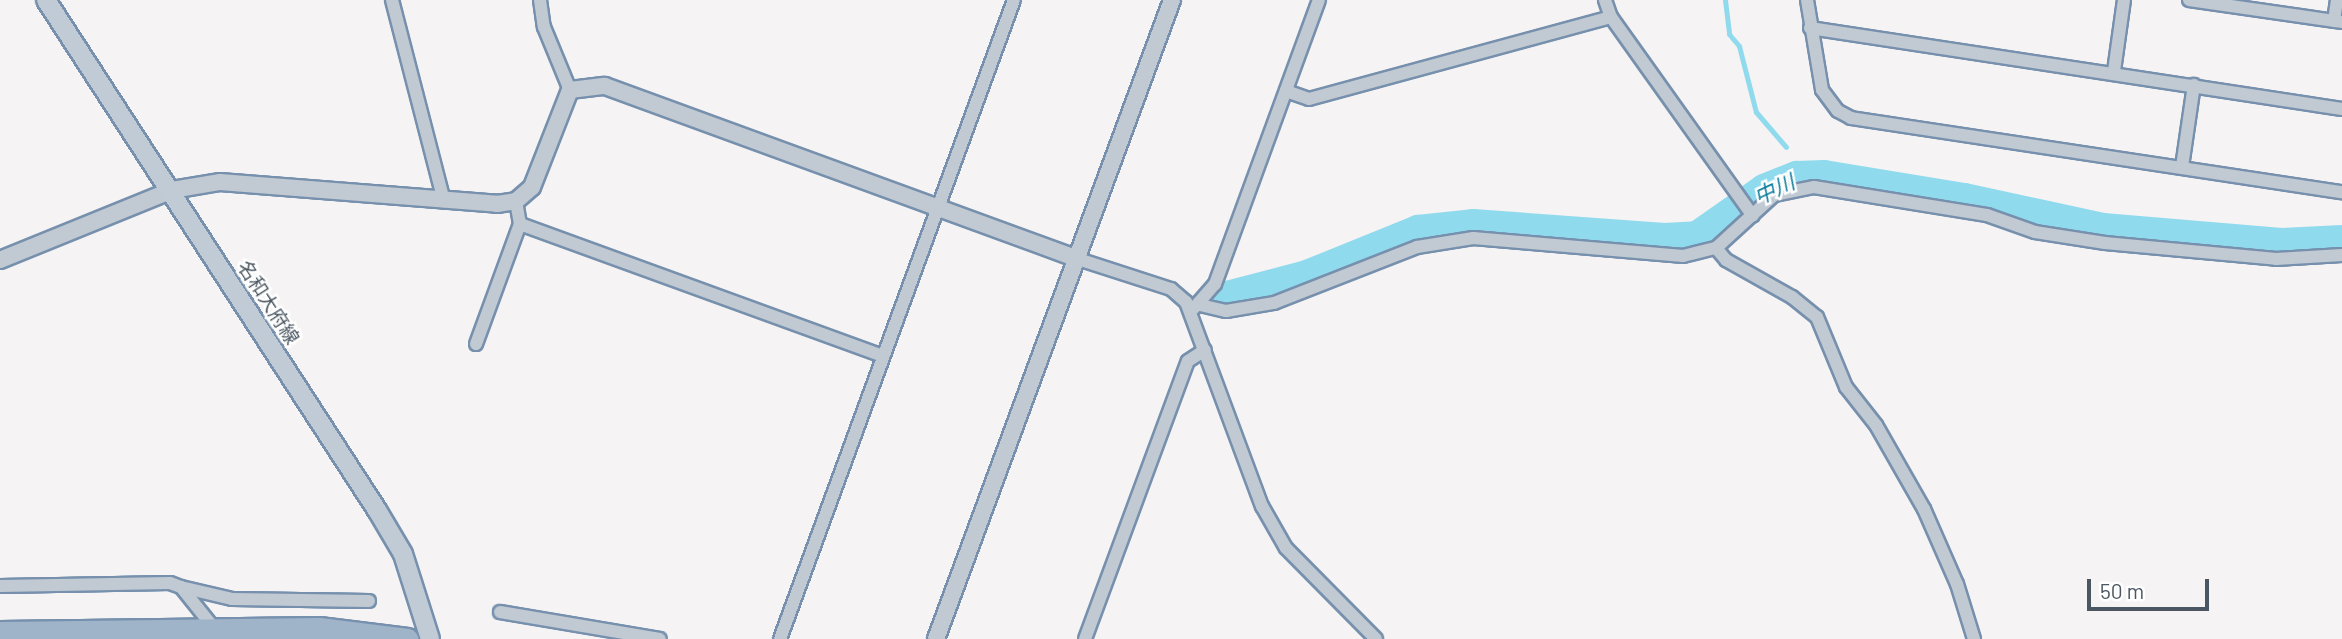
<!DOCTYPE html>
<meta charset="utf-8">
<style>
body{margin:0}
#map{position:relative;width:2342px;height:639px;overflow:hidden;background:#f5f3f3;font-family:Barlow,"Noto Sans JP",sans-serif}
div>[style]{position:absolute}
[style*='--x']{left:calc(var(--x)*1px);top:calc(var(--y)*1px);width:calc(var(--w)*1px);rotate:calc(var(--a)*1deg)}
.stream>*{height:5px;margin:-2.5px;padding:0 2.5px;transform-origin:2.5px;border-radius:2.5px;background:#90daee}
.river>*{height:30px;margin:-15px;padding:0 15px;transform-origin:15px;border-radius:15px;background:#90daee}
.roads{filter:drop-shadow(2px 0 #7690ad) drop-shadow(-2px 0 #7690ad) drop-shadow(0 2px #7690ad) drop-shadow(0 -2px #7690ad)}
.minor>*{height:12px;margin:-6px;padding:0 6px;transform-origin:6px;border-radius:6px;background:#c1cad2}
.tertiary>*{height:16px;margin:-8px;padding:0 8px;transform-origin:8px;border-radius:8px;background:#c1cad2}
.secondary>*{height:18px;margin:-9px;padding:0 9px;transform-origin:9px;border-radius:9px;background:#c1cbd6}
.trunk>*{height:21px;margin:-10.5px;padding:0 10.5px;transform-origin:10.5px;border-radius:10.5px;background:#9fb4c9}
span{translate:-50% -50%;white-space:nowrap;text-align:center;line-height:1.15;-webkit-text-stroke:5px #fff;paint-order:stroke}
.street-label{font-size:19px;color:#4a5661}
.water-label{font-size:21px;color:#0c7c9b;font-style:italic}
.scale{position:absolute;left:2087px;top:579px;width:122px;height:32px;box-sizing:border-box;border:4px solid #4a5661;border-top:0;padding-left:9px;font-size:21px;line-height:24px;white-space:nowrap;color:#4a5661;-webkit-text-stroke:5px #fff;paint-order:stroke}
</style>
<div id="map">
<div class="stream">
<i style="--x:1725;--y:0;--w:34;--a:83"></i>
<i style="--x:1729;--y:34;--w:16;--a:50"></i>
<i style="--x:1739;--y:46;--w:68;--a:75.6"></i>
<i style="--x:1756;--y:112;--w:46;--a:49.4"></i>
</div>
<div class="river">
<i style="--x:1223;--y:297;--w:87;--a:-14.7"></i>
<i style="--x:1307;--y:275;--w:120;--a:-22.1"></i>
<i style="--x:1418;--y:230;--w:55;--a:-6.2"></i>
<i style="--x:1473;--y:224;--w:192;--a:4.2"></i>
<i style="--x:1664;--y:238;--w:33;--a:-3"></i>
<i style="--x:1697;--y:236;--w:82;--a:-35"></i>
<i style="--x:1764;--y:189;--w:35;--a:-22"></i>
<i style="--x:1797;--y:176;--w:27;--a:-2"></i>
<i style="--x:1824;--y:175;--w:142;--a:9.3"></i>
<i style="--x:1964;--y:198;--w:142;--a:12.2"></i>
<i style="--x:2103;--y:228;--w:179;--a:4.8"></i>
<i style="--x:2281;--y:243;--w:61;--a:-2.8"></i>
</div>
<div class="roads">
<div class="minor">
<i style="--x:392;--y:0;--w:208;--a:75.5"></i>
<i style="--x:540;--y:0;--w:27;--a:82"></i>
<i style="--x:544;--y:27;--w:68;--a:67.6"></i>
<i style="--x:1605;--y:0;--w:18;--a:71"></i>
<i style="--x:1611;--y:17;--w:244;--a:54.5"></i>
<i style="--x:1807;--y:0;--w:91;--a:80.5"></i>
<i style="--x:1822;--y:90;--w:26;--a:53"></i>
<i style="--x:1838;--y:111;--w:15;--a:28"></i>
<i style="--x:1851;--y:118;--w:497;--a:8.6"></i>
<i style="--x:2189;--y:0;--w:155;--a:8.2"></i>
<i style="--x:2334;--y:21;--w:21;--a:-82"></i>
<i style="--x:1810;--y:28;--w:538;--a:8.66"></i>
<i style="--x:2114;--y:71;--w:72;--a:-82"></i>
<i style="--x:1286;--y:91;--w:24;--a:19"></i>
<i style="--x:1309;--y:99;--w:313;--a:-15.2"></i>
<i style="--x:2182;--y:167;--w:83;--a:-81.7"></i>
<i style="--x:520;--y:224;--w:385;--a:20"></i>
<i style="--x:1716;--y:248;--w:16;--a:50"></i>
<i style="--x:1726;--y:260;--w:76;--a:29.3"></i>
<i style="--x:1792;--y:297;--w:32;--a:39"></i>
<i style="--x:1817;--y:317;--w:76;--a:67.5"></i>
<i style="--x:1846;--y:387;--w:48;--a:51.7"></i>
<i style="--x:1876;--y:425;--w:97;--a:60.3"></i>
<i style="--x:1924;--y:509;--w:82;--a:66.3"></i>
<i style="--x:1957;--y:584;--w:58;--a:72.8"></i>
<i style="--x:1078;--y:259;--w:98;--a:17.9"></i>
<i style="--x:1171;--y:289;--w:20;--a:41"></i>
<i style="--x:1186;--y:302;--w:218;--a:69.6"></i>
<i style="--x:1262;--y:506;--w:48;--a:60.3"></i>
<i style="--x:1286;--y:548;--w:128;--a:45.3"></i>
<i style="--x:1200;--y:305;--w:27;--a:13"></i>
<i style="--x:1226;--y:311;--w:49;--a:-9.5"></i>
<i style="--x:1274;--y:303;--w:154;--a:-21.4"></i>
<i style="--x:1417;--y:247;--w:57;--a:-9.1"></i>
<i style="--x:1473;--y:238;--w:211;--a:4.9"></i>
<i style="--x:1683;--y:256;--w:34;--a:-14"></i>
<i style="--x:1716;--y:248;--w:79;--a:-42.4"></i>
<i style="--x:1774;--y:195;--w:41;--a:-11.3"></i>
<i style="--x:1814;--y:187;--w:175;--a:9.2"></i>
<i style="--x:1987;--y:215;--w:51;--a:19.5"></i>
<i style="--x:2035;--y:232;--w:71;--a:8.9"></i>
<i style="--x:2105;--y:243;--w:172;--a:5.3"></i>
<i style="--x:2276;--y:259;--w:66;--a:-3.5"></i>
<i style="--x:1194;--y:308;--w:32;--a:-49"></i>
<i style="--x:1215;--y:284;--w:302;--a:-69.9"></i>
<i style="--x:476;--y:344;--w:128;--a:-69.9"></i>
<i style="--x:520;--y:224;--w:23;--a:-100"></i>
<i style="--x:0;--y:586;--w:170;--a:-1"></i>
<i style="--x:170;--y:583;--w:12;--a:20"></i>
<i style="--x:181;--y:587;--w:51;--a:51.3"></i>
<i style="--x:181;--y:587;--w:52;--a:13.2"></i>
<i style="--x:232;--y:599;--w:137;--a:0.8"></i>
<i style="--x:500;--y:612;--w:162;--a:9.6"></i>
<i style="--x:780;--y:639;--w:680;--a:-69.89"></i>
<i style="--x:1085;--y:639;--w:296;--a:-69.7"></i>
<i style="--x:1188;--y:361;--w:20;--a:-33"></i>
</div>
<div class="tertiary">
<i style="--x:0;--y:260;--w:186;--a:-22.1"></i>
<i style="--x:172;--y:190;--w:49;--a:-9.5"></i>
<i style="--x:220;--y:182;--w:278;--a:4.5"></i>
<i style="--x:497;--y:204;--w:19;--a:-9"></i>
<i style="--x:516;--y:201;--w:21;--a:-41"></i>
<i style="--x:532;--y:187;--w:104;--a:-68.6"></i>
<i style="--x:570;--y:90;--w:35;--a:-7"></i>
<i style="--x:605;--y:86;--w:504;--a:20.09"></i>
<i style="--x:936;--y:639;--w:681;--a:-69.73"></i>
</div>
<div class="secondary">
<i style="--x:46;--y:0;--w:608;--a:57.02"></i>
<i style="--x:377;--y:510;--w:51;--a:59.4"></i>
<i style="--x:403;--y:554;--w:89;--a:72.4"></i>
</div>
<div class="trunk">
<i style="--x:0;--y:632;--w:319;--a:-0.7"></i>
<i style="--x:319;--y:628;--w:89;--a:7.1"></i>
</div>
</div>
<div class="street-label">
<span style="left:269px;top:302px;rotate:57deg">名和大府線</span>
</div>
<div class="water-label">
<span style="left:1774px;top:189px;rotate:-25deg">中川</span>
</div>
<div class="scale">50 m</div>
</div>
